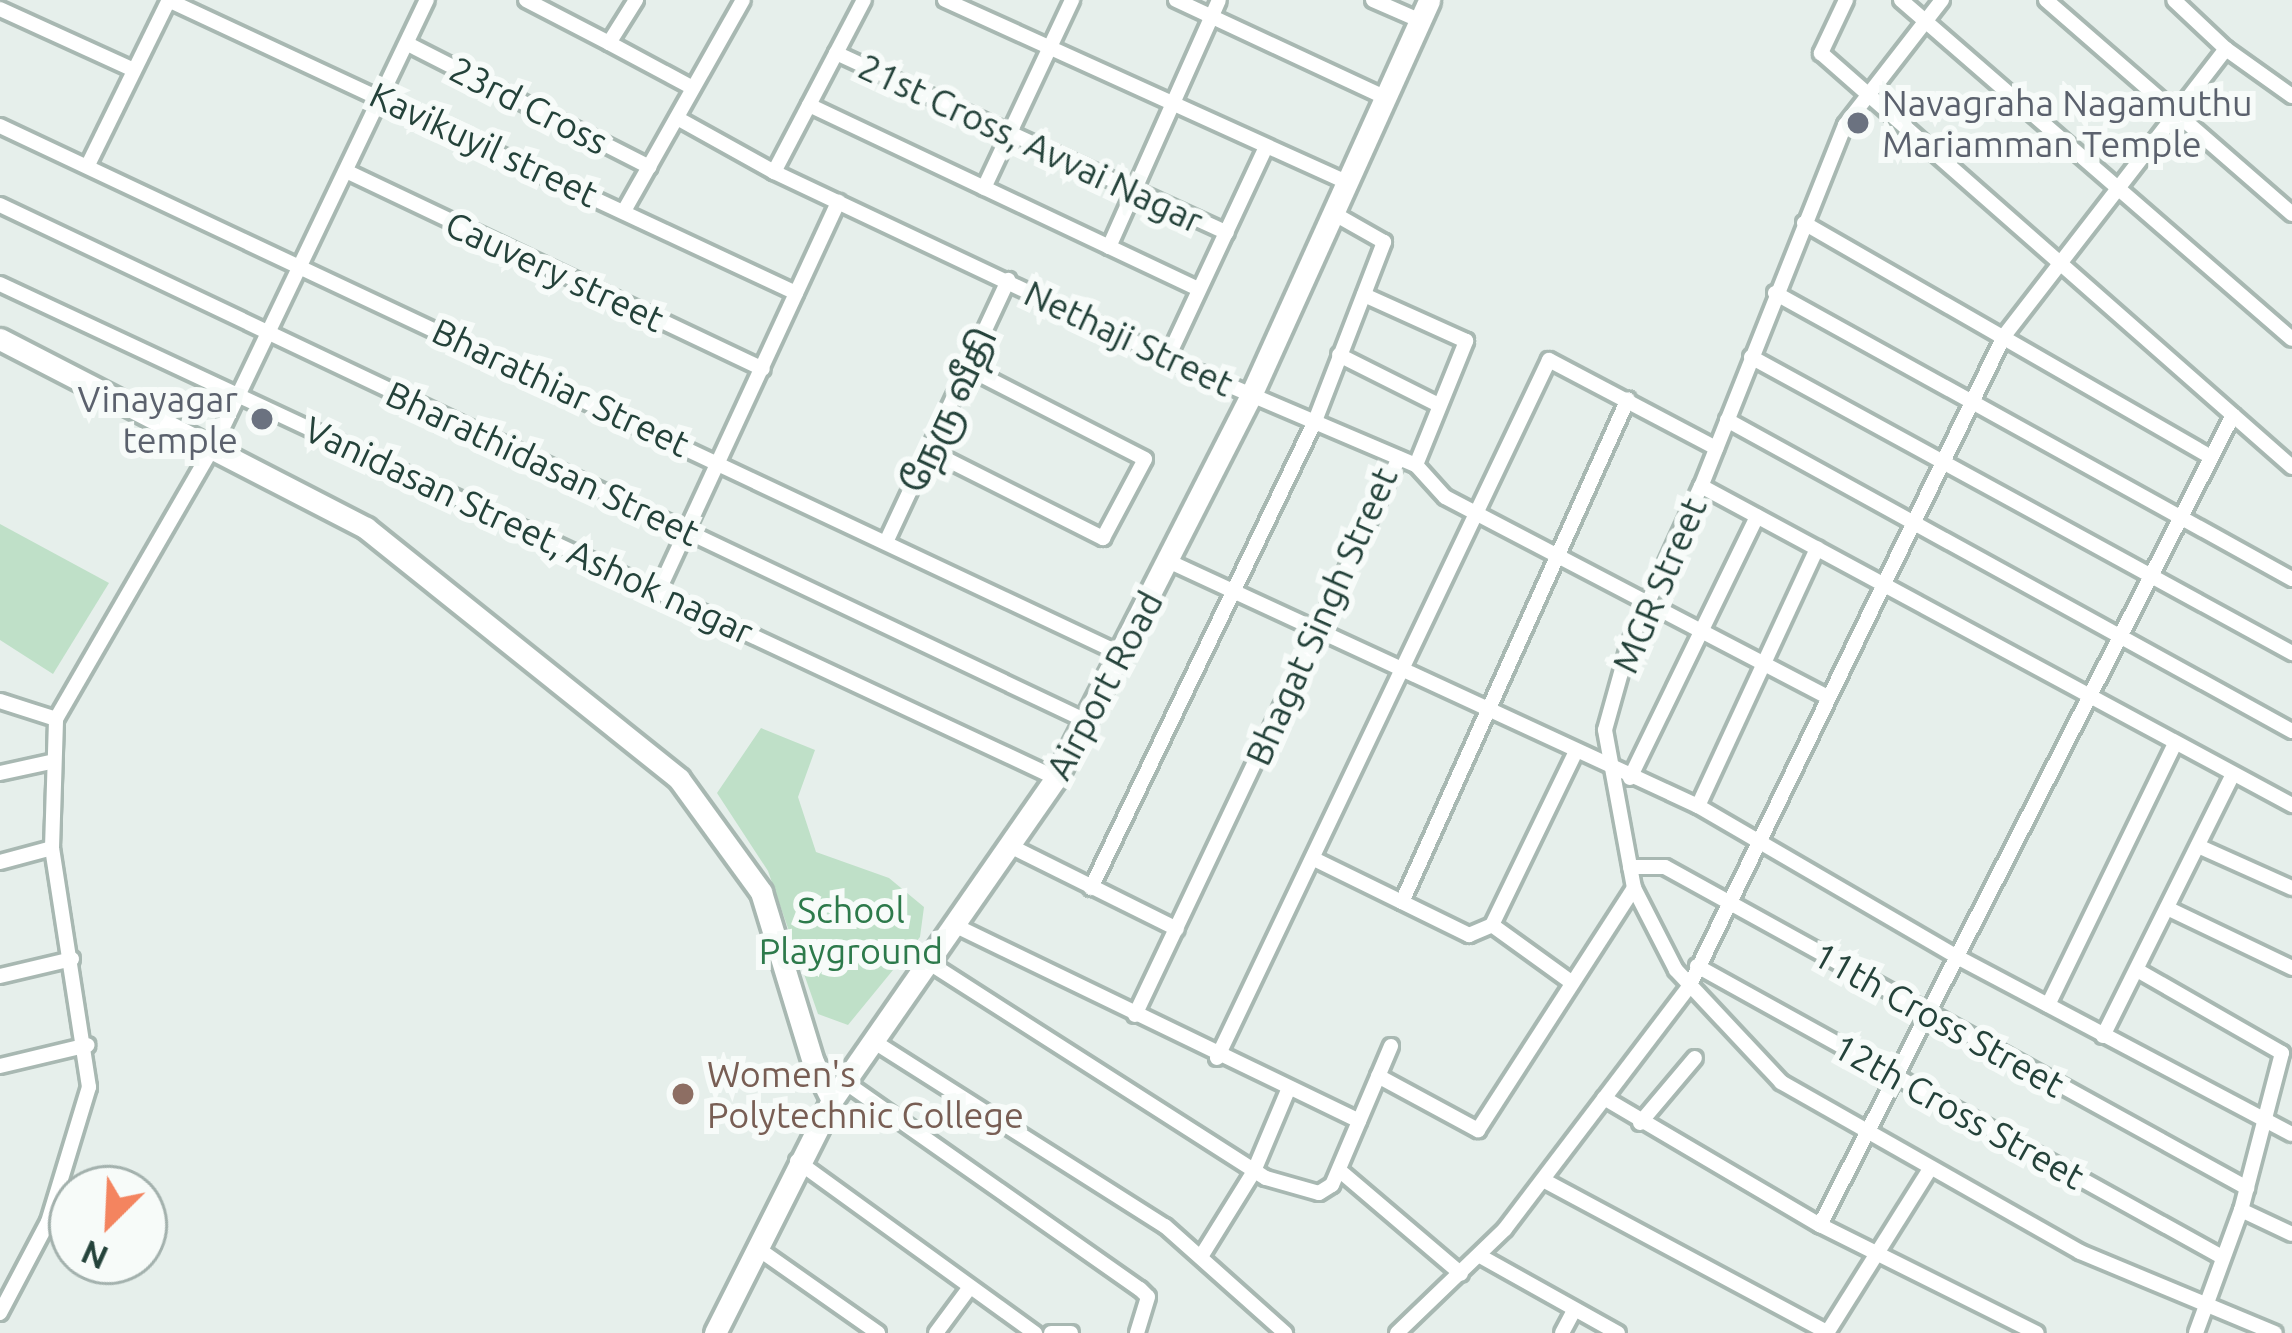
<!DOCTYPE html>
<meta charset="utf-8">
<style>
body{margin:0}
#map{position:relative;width:2292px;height:1333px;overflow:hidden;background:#e6efeb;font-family:Ubuntu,"Noto Sans Tamil",sans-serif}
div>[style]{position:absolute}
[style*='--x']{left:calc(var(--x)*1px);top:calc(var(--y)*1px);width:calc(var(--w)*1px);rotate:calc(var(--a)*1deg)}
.green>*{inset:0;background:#bfe0c8}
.roads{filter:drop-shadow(3px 0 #a8b8b2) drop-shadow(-3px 0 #a8b8b2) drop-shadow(0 3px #a8b8b2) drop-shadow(0 -3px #a8b8b2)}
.street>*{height:14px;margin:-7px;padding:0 7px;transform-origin:7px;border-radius:7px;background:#fff}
.secondary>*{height:21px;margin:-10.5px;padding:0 10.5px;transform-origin:10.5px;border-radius:10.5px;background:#fff}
.dots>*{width:33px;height:33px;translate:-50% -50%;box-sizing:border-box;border:6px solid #f7fbf9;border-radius:50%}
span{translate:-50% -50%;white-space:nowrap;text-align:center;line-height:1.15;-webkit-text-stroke:12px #f7fbf9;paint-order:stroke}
.worship-label{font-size:36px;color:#5b616d}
.left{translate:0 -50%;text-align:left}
.right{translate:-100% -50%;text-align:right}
.street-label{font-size:36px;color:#24423a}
.park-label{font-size:36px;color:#2d7a4b}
.education-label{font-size:36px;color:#785e54}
.north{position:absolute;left:48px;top:1165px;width:120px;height:120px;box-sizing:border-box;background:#f7fbf9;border:3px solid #a3b1ad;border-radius:50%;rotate:204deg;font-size:33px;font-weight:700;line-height:48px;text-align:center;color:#24423a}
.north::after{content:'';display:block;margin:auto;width:42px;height:54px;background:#f4845f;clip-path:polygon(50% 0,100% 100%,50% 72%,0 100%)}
</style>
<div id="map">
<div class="green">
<i style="clip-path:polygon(0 524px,109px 583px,53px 674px,0 640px)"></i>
<i style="clip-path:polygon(761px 728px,815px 750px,798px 797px,816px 852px,889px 878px,924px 907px,920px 937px,848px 1025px,818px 1014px,768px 871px,717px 793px)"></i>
</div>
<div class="roads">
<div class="street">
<i style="--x:168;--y:0;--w:693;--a:25.01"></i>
<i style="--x:526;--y:0;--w:93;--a:27.4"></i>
<i style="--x:609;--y:43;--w:51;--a:-57.9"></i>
<i style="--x:945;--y:0;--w:441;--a:24.4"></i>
<i style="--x:1176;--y:0;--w:230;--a:25"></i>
<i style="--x:1373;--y:0;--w:52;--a:23.6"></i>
<i style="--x:1846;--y:0;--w:59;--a:115.3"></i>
<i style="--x:1821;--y:53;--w:627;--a:41.31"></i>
<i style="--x:1901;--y:0;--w:517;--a:40.93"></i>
<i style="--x:1942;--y:0;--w:158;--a:127.8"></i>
<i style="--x:1845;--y:125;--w:389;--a:111.7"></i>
<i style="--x:1701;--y:486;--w:174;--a:114.5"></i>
<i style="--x:1629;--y:644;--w:89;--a:105.6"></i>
<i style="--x:1605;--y:730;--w:161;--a:79.6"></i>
<i style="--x:1634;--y:888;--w:92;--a:62.9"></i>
<i style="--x:1676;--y:970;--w:154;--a:46.8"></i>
<i style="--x:1781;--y:1082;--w:344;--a:29.6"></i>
<i style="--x:2080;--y:1252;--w:211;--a:22.6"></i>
<i style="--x:2046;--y:0;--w:326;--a:41"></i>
<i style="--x:0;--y:9;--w:147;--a:24.5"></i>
<i style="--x:609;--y:43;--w:95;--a:28.2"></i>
<i style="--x:408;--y:44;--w:271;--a:27"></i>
<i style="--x:2226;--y:49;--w:81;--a:35.5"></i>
<i style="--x:836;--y:53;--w:430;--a:24.7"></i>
<i style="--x:809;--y:105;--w:430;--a:25.3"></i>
<i style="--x:677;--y:118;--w:111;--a:29.1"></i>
<i style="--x:774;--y:172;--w:471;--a:25.3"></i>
<i style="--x:1200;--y:373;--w:235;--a:23.1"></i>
<i style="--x:1416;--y:465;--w:134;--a:-68"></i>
<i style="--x:1466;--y:341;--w:112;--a:-155.7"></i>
<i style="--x:0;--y:126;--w:1237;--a:25.22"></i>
<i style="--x:88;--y:165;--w:184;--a:-63.9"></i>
<i style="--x:348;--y:172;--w:459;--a:25.4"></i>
<i style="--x:774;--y:172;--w:194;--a:-62.4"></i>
<i style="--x:984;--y:188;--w:208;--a:-64.9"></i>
<i style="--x:0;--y:205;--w:1202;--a:25.41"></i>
<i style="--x:624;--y:211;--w:242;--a:-60.6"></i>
<i style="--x:1804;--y:223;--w:468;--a:29.9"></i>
<i style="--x:1109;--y:247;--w:270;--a:-66"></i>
<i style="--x:0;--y:284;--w:1166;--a:25.07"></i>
<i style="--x:1775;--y:293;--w:591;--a:28.95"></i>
<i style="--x:1339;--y:355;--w:112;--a:26.6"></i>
<i style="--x:1168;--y:357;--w:232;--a:-65"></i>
<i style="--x:1751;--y:357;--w:617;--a:28.68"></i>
<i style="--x:1727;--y:420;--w:645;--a:28.83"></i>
<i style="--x:930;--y:451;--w:194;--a:26.7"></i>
<i style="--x:1103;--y:538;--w:89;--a:-62"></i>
<i style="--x:1145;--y:459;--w:198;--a:-152.9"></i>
<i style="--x:1416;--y:465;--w:43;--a:47.8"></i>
<i style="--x:1445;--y:497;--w:429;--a:27.6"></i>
<i style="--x:1701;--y:486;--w:672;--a:28.36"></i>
<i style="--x:887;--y:540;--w:287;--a:-65"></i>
<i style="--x:1168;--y:561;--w:584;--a:24.81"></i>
<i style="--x:1698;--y:806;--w:304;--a:30.2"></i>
<i style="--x:1961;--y:959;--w:374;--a:27.9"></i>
<i style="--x:658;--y:592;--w:430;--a:-65.2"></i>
<i style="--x:0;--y:701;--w:59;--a:17.8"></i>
<i style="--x:0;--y:773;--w:51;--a:-12.4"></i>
<i style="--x:1630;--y:778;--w:291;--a:-64.1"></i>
<i style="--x:1698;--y:806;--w:284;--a:-65.2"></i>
<i style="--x:2198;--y:846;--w:103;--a:24.1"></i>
<i style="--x:1012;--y:847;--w:184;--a:26.4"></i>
<i style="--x:1314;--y:859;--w:173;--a:26.1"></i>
<i style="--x:1469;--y:935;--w:25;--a:-23"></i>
<i style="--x:0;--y:862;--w:54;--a:-15.1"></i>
<i style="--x:1630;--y:867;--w:35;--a:0"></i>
<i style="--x:1665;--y:867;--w:665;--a:28.88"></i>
<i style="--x:1091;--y:888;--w:518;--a:-64.37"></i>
<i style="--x:1315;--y:421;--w:192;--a:-68.9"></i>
<i style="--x:1384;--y:242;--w:59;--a:-150.4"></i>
<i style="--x:1402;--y:902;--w:551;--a:-65.81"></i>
<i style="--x:2167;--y:908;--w:139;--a:25.6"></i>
<i style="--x:954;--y:925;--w:450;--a:25.8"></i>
<i style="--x:928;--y:962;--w:401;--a:32.6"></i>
<i style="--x:1266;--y:1178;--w:55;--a:15.8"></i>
<i style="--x:1319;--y:1193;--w:15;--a:-32"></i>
<i style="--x:1332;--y:1185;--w:151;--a:-67"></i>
<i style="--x:1697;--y:966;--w:600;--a:29"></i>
<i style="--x:2137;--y:970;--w:167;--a:29.8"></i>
<i style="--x:2282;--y:1053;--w:162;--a:104.6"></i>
<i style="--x:2241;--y:1210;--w:131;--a:110.1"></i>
<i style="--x:0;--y:976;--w:74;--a:-13.3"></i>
<i style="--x:1571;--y:982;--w:97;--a:-144.2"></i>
<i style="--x:1492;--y:925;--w:191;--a:-64.2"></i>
<i style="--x:2048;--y:1005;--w:291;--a:-64.1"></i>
<i style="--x:1135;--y:1015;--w:616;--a:-64.64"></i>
<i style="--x:2103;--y:1036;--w:292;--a:-63.6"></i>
<i style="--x:873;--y:1041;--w:346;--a:32.4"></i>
<i style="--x:1165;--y:1226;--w:161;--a:41.7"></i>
<i style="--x:1217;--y:1058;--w:773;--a:-64.56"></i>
<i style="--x:1549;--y:360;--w:189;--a:27.8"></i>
<i style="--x:0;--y:1066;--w:90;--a:-13.4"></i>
<i style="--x:1378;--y:1076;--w:114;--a:28.4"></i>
<i style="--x:1478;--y:1130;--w:288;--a:-57.2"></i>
<i style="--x:845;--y:1082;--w:360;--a:35.1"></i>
<i style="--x:1140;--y:1289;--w:11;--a:45"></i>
<i style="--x:1148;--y:1297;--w:38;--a:107"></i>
<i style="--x:1604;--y:1098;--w:251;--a:30.5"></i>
<i style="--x:1820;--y:1225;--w:242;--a:26.5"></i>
<i style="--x:1640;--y:1123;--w:85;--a:-49.8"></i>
<i style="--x:797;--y:1161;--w:294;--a:35.9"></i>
<i style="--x:1339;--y:1170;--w:160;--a:40.4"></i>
<i style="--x:1545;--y:1181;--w:321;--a:28.2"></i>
<i style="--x:2241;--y:1210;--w:56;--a:25.2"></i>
<i style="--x:1820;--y:1225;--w:909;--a:-62.98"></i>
<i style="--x:757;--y:1248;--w:148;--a:35.1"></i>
<i style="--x:1202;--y:1255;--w:99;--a:-58.2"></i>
<i style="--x:1254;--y:1171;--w:88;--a:-67.2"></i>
<i style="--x:1480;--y:1256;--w:158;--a:29.2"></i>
<i style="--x:0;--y:1313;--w:103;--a:-62.2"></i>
<i style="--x:48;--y:1222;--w:141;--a:-73.1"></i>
<i style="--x:89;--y:1087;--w:242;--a:-98.8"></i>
<i style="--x:52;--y:848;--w:129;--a:-88.2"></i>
<i style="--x:56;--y:719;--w:318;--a:-60"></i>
<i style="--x:215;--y:444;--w:492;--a:-64.5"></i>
<i style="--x:936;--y:1333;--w:57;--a:-53.5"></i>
<i style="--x:1051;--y:1333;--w:20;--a:0"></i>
<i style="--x:1397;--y:1333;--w:150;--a:-43.9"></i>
<i style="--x:1505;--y:1229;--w:306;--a:-52.8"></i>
<i style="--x:1690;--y:985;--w:721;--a:-64.18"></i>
<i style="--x:2004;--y:336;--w:363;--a:-52.3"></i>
<i style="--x:2226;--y:49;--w:71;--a:-136.7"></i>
<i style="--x:1562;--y:1333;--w:26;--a:-62"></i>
<i style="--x:1827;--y:1333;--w:194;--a:-57.9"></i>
</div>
<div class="secondary">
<i style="--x:0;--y:339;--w:412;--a:27.3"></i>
<i style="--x:366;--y:528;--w:401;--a:38.7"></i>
<i style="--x:679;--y:779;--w:140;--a:54"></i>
<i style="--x:761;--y:892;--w:178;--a:73"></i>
<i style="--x:813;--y:1062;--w:42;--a:63.4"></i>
<i style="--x:715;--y:1333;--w:261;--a:-63.3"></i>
<i style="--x:832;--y:1100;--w:392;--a:-55.2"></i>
<i style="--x:1056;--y:778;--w:430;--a:-63"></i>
<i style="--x:1251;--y:395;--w:433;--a:-65.7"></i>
</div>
</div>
<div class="dots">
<i style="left:1858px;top:123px;background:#6b7280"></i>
<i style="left:262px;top:419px;background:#6b7280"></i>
<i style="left:683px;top:1094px;background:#8d6e63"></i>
</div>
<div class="worship-label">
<span class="left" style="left:1882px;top:123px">Navagraha Nagamuthu<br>Mariamman Temple</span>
<span class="right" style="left:238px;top:419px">Vinayagar<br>temple</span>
</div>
<div class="street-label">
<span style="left:529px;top:105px;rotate:27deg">23rd Cross</span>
<span style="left:1031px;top:143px;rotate:25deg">21st Cross, Avvai Nagar</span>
<span style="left:484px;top:144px;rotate:25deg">Kavikuyil street</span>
<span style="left:555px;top:271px;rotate:25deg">Cauvery street</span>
<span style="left:1129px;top:338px;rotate:25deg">Nethaji Street</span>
<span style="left:561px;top:387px;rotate:25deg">Bharathiar Street</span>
<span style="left:948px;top:410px;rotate:-65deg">நேரு வீதி</span>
<span style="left:543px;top:463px;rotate:25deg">Bharathidasan Street</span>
<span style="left:529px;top:530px;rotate:25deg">Vanidasan Street, Ashok nagar</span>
<span style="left:1659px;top:585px;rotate:-67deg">MGR Street</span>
<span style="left:1321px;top:616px;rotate:-66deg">Bhagat Singh Street</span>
<span style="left:1104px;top:685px;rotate:-62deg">Airport Road</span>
<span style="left:1939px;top:1019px;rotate:29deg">11th Cross Street</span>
<span style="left:1959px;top:1111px;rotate:29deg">12th Cross Street</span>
</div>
<div class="park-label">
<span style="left:851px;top:930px">School<br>Playground</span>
</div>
<div class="education-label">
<span class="left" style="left:707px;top:1094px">Women's<br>Polytechnic College</span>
</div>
<div class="north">N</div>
</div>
